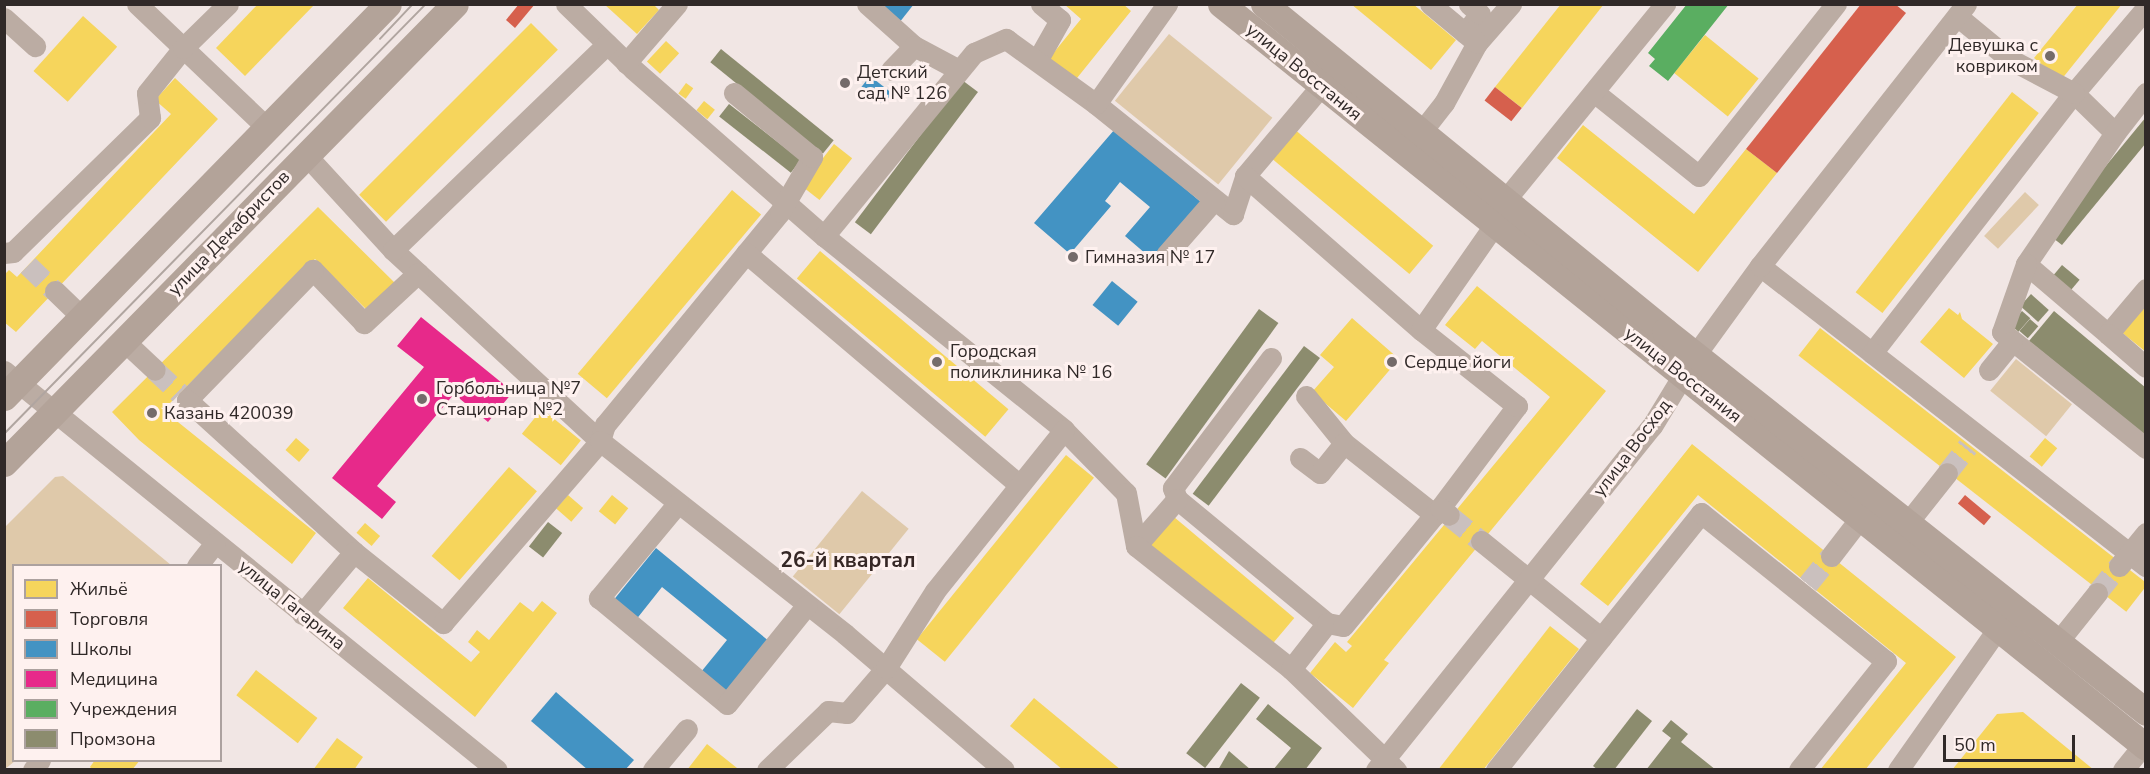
<!DOCTYPE html>
<meta charset="utf-8">
<style>
body{margin:0}
#map{position:relative;width:2150px;height:774px;overflow:hidden;background:#f1e6e4;font-family:"Nunito Sans",sans-serif}
div>[style]{position:absolute}
[style*='--x']{left:calc(var(--x)*1px);top:calc(var(--y)*1px);width:calc(var(--w)*1px);rotate:calc(var(--a)*1deg)}
.green>*{inset:0;background:#dfc9aa;transform-origin:0 0}
.homes>*{inset:0;background:#f6d55c;transform-origin:0 0}
.shops>*{inset:0;background:#d6604d;transform-origin:0 0}
.schools>*{inset:0;background:#4393c3;transform-origin:0 0}
.health>*{inset:0;background:#e7298a}
.public>*{inset:0;background:#5aae61}
.industry>*{inset:0;background:#8c8c6e;transform-origin:0 0}
.minor-tunnel>*{height:21px;margin-top:-10.5px;transform-origin:0;background:repeating-linear-gradient(90deg,#cac0be 0 21px,transparent 0 31px)}
.minor>*{height:21px;margin:-10.5px;padding:0 10.5px;transform-origin:10.5px;border-radius:10.5px;background:#bbaca3}
.major>*{height:27px;margin:-13.5px;padding:0 13.5px;transform-origin:13.5px;border-radius:13.5px;background:#b3a399}
.tram>*{height:1.5px;margin:-0.75px;padding:0 0.75px;transform-origin:0.75px;border-radius:0.75px;background:#b0a5a0}
.dots>*{width:16px;height:16px;translate:-50% -50%;box-sizing:border-box;border:3px solid #fef1ef;border-radius:50%}
span{translate:-50% -50%;white-space:nowrap;text-align:center;line-height:1.15;-webkit-text-stroke:6px #fef1ef;paint-order:stroke}
.poi-label{font-size:18px;color:#302928}
.right{translate:-100% -50%;text-align:right}
.left{translate:0 -50%;text-align:left}
.street-label{font-size:18px;color:#302928}
.quarter-label{font-size:21px;color:#362725;font-weight:700}
.frame{position:absolute;inset:0;border:6px solid #302928;pointer-events:none}
.legend{position:absolute;left:12px;top:564px;width:210px;height:198px;box-sizing:border-box;background:#fef1ef;border:2px solid #aca19f;margin:0;padding:8px 10px;list-style:none;font-size:18px;color:#302928}
.legend li{display:flex;align-items:center;gap:12px;height:30px}
.legend b{width:30px;border:2px solid #aca19f}
.scale{position:absolute;left:1943px;top:735px;width:132px;height:27px;box-sizing:border-box;border:3px solid #302928;border-top:0;padding-left:8px;font-size:18px;line-height:21px;white-space:nowrap;color:#302928;-webkit-text-stroke:4px #fef1ef;paint-order:stroke}
</style>
<div id="map">
<div class="green">
<i style="left:1169px;top:34px;width:133px;height:86px;rotate:39deg"></i>
<i style="left:2025px;top:192px;width:19px;height:60px;rotate:43deg"></i>
<i style="left:2016px;top:359px;width:72px;height:41px;rotate:39deg"></i>
<i style="clip-path:polygon(63px 476px,171px 565px,14px 566px,15px 761px,5px 769px,5px 527px,55px 477px)"></i>
<i style="left:862px;top:491px;width:60px;height:110px;rotate:39deg"></i>
</div>
<div class="homes">
<i style="clip-path:polygon(258px 4px,315px 4px,245px 76px,216px 48px)"></i>
<i style="clip-path:polygon(604px 4px,653px 4px,659px 10px,637px 34px)"></i>
<i style="clip-path:polygon(1064px 4px,1123px 4px,1131px 11px,1073px 83px,1047px 61px,1081px 19px)"></i>
<i style="clip-path:polygon(1351px 4px,1413px 4px,1456px 40px,1431px 70px)"></i>
<i style="clip-path:polygon(1561px 4px,1604px 4px,1522px 108px,1495px 87px)"></i>
<i style="clip-path:polygon(2078px 4px,2122px 4px,2061px 80px,2034px 58px)"></i>
<i style="left:83px;top:16px;width:46px;height:74px;rotate:42deg"></i>
<i style="left:531px;top:23px;width:38px;height:243px;rotate:45deg"></i>
<i style="left:1705px;top:35px;width:69px;height:49px;rotate:39deg"></i>
<i style="left:666px;top:41px;width:18px;height:28px;rotate:43deg"></i>
<i style="clip-path:polygon(175px 78px,218px 119px,16px 332px,4px 322px,4px 275px,9px 270px,17px 277px,171px 114px,155px 100px)"></i>
<i style="left:686px;top:83px;width:9px;height:13px;rotate:36deg"></i>
<i style="left:2012px;top:92px;width:34px;height:254px;rotate:38deg"></i>
<i style="left:704px;top:101px;width:14px;height:12px;rotate:39deg"></i>
<i style="clip-path:polygon(1583px 125px,1694px 214px,1746px 149px,1777px 173px,1698px 272px,1557px 158px)"></i>
<i style="left:1293px;top:128px;width:183px;height:37px;rotate:40deg"></i>
<i style="left:834px;top:144px;width:23px;height:53px;rotate:38deg"></i>
<i style="left:732px;top:190px;width:38px;height:240px;rotate:40deg"></i>
<i style="clip-path:polygon(318px 207px,395px 283px,367px 310px,315px 259px,163px 410px,316px 533px,292px 564px,139px 440px,112px 412px)"></i>
<i style="left:820px;top:251px;width:246px;height:36px;rotate:40deg"></i>
<i style="clip-path:polygon(1477px 286px,1606px 391px,1384px 660px,1389px 663px,1353px 708px,1310px 673px,1335px 642px,1346px 652px,1352px 646px,1347px 642px,1550px 397px,1482px 341px,1475px 349px,1445px 325px)"></i>
<i style="clip-path:polygon(2142px 304px,2146px 308px,2146px 352px,2120px 331px)"></i>
<i style="clip-path:polygon(1949px 308px,1958px 315px,1960px 312px,1962px 319px,1993px 344px,1964px 378px,1920px 342px)"></i>
<i style="clip-path:polygon(1352px 318px,1399px 359px,1346px 421px,1312px 392px,1334px 367px,1320px 355px)"></i>
<i style="left:1820px;top:328px;width:416px;height:35px;rotate:38deg"></i>
<i style="left:542px;top:409px;width:50px;height:32px;rotate:39deg"></i>
<i style="left:296px;top:438px;width:18px;height:16px;rotate:41deg"></i>
<i style="left:2045px;top:438px;width:16px;height:24px;rotate:40deg"></i>
<i style="clip-path:polygon(1692px 444px,1956px 657px,1865px 770px,1820px 770px,1906px 663px,1698px 495px,1608px 606px,1580px 584px)"></i>
<i style="left:1066px;top:455px;width:36px;height:237px;rotate:39deg"></i>
<i style="left:509px;top:467px;width:37px;height:118px;rotate:41deg"></i>
<i style="left:568px;top:495px;width:20px;height:18px;rotate:41deg"></i>
<i style="left:612px;top:495px;width:21px;height:21px;rotate:39deg"></i>
<i style="left:1174px;top:517px;width:157px;height:38px;rotate:40deg"></i>
<i style="left:365px;top:523px;width:20px;height:13px;rotate:41deg"></i>
<i style="clip-path:polygon(368px 578px,471px 662px,480px 652px,468px 642px,477px 630px,489px 640px,520px 602px,533px 612px,542px 601px,557px 613px,475px 717px,343px 608px)"></i>
<i style="clip-path:polygon(1550px 626px,1579px 649px,1483px 770px,1438px 770px)"></i>
<i style="left:256px;top:670px;width:78px;height:32px;rotate:38deg"></i>
<i style="clip-path:polygon(1034px 698px,1121px 770px,1063px 770px,1010px 726px)"></i>
<i style="clip-path:polygon(2023px 712px,2094px 770px,1952px 770px,1997px 714px)"></i>
<i style="clip-path:polygon(337px 738px,363px 757px,354px 770px,313px 770px)"></i>
<i style="clip-path:polygon(707px 744px,737px 768px,736px 770px,687px 770px)"></i>
<i style="clip-path:polygon(95px 760px,140px 760px,132px 770px,93px 770px,90px 767px)"></i>
</div>
<div class="shops">
<i style="clip-path:polygon(519px 4px,535px 4px,515px 28px,506px 20px)"></i>
<i style="clip-path:polygon(1861px 4px,1895px 4px,1906px 13px,1777px 173px,1746px 149px)"></i>
<i style="left:1495px;top:87px;width:34px;height:17px;rotate:38deg"></i>
<i style="left:1965px;top:495px;width:34px;height:11px;rotate:40deg"></i>
</div>
<div class="schools">
<i style="clip-path:polygon(876px 4px,914px 4px,899px 23px)"></i>
<i style="left:870px;top:76px;width:28px;height:14px;rotate:38deg"></i>
<i style="clip-path:polygon(1115px 129px,1202px 203px,1153px 260px,1125px 236px,1150px 207px,1120px 182px,1105px 201px,1111px 206px,1070px 254px,1034px 223px)"></i>
<i style="left:1112px;top:281px;width:33px;height:31px;rotate:39deg"></i>
<i style="clip-path:polygon(656px 548px,770px 642px,727px 694px,701px 672px,727px 640px,662px 587px,635px 621px,612px 602px)"></i>
<i style="clip-path:polygon(556px 692px,634px 760px,625px 770px,588px 770px,531px 721px)"></i>
</div>
<div class="health">
<i style="clip-path:polygon(421px 317px,513px 392px,488px 422px,454px 394px,377px 486px,396px 502px,382px 519px,332px 478px,424px 367px,397px 346px)"></i>
</div>
<div class="public">
<i style="clip-path:polygon(1687px 4px,1729px 4px,1668px 81px,1649px 66px,1655px 59px,1648px 53px)"></i>
</div>
<div class="industry">
<i style="left:721px;top:49px;width:145px;height:17px;rotate:39deg"></i>
<i style="left:962px;top:80px;width:20px;height:178px;rotate:37deg"></i>
<i style="left:729px;top:104px;width:91px;height:16px;rotate:38deg"></i>
<i style="clip-path:polygon(2146px 117px,2146px 143px,2062px 245px,2049px 235px)"></i>
<i style="left:2062px;top:265px;width:23px;height:14px;rotate:40deg"></i>
<i style="left:2031px;top:294px;width:24px;height:16px;rotate:42deg"></i>
<i style="left:1259px;top:309px;width:24px;height:192px;rotate:36deg"></i>
<i style="left:2022px;top:311px;width:11px;height:18px;rotate:41deg"></i>
<i style="clip-path:polygon(2054px 311px,2146px 388px,2146px 436px,2029px 341px)"></i>
<i style="left:2030px;top:319px;width:11px;height:16px;rotate:41deg"></i>
<i style="left:1304px;top:346px;width:20px;height:185px;rotate:37deg"></i>
<i style="left:548px;top:522px;width:18px;height:31px;rotate:38deg"></i>
<i style="left:1241px;top:683px;width:24px;height:89px;rotate:38deg"></i>
<i style="clip-path:polygon(1268px 704px,1322px 748px,1305px 770px,1273px 770px,1291px 748px,1256px 719px)"></i>
<i style="clip-path:polygon(1637px 709px,1652px 721px,1614px 770px,1598px 770px,1593px 766px)"></i>
<i style="clip-path:polygon(1671px 720px,1688px 734px,1681px 742px,1716px 770px,1646px 770px,1671px 738px,1662px 731px)"></i>
<i style="clip-path:polygon(1229px 751px,1251px 770px,1218px 770px)"></i>
</div>
<div class="minor-tunnel">
<i style="--x:28;--y:265;--w:37;--a:44"></i>
<i style="--x:155;--y:370;--w:34;--a:43"></i>
<i style="--x:1947;--y:473;--w:34;--a:-52"></i>
<i style="--x:1450;--y:516;--w:40;--a:39"></i>
<i style="--x:1808;--y:584;--w:36;--a:-51"></i>
<i style="--x:2097;--y:593;--w:35;--a:-51"></i>
</div>
<div class="minor">
<i style="--x:137;--y:4;--w:180;--a:43.6"></i>
<i style="--x:566;--y:4;--w:93;--a:44.1"></i>
<i style="--x:633;--y:69;--w:254;--a:41.2"></i>
<i style="--x:824;--y:236;--w:309;--a:38.9"></i>
<i style="--x:1064;--y:430;--w:88;--a:45.5"></i>
<i style="--x:1126;--y:493;--w:54;--a:79.3"></i>
<i style="--x:867;--y:4;--w:63;--a:41.8"></i>
<i style="--x:914;--y:46;--w:51;--a:28.1"></i>
<i style="--x:2146;--y:8;--w:111;--a:130.3"></i>
<i style="--x:2074;--y:93;--w:57;--a:44.3"></i>
<i style="--x:2115;--y:133;--w:158;--a:124.2"></i>
<i style="--x:2026;--y:264;--w:108;--a:40.5"></i>
<i style="--x:2108;--y:334;--w:59;--a:-49.8"></i>
<i style="--x:4;--y:18;--w:42;--a:42.1"></i>
<i style="--x:1465;--y:33;--w:24;--a:-52"></i>
<i style="--x:1480;--y:14;--w:15;--a:-138"></i>
<i style="--x:1477;--y:43;--w:52;--a:-48.9"></i>
<i style="--x:1038;--y:59;--w:45;--a:-60.6"></i>
<i style="--x:1060;--y:20;--w:25;--a:-140"></i>
<i style="--x:626;--y:63;--w:78;--a:-49.2"></i>
<i style="--x:891;--y:70;--w:33;--a:-46"></i>
<i style="--x:1594;--y:92;--w:134;--a:38.7"></i>
<i style="--x:1699;--y:176;--w:220;--a:-51.5"></i>
<i style="--x:1096;--y:104;--w:176;--a:38.8"></i>
<i style="--x:1233;--y:214;--w:40;--a:-72"></i>
<i style="--x:1245;--y:176;--w:118;--a:-49.8"></i>
<i style="--x:1422;--y:131;--w:36;--a:-52"></i>
<i style="--x:1444;--y:103;--w:68;--a:-61.2"></i>
<i style="--x:1477;--y:43;--w:61;--a:-140.3"></i>
<i style="--x:2115;--y:133;--w:51;--a:-52.2"></i>
<i style="--x:306;--y:155;--w:129;--a:47.5"></i>
<i style="--x:393;--y:250;--w:282;--a:42.7"></i>
<i style="--x:600;--y:441;--w:17;--a:-73"></i>
<i style="--x:605;--y:425;--w:276;--a:-50.6"></i>
<i style="--x:780;--y:212;--w:64;--a:-59.8"></i>
<i style="--x:812;--y:157;--w:101;--a:-140.6"></i>
<i style="--x:1245;--y:176;--w:234;--a:41.2"></i>
<i style="--x:1506;--y:199;--w:252;--a:-50.8"></i>
<i style="--x:824;--y:236;--w:237;--a:-50.7"></i>
<i style="--x:974;--y:53;--w:35;--a:-24"></i>
<i style="--x:1006;--y:39;--w:111;--a:35.8"></i>
<i style="--x:1096;--y:104;--w:123;--a:-54.6"></i>
<i style="--x:393;--y:250;--w:297;--a:-43.9"></i>
<i style="--x:4;--y:253;--w:9;--a:-6"></i>
<i style="--x:13;--y:252;--w:192;--a:-44.4"></i>
<i style="--x:150;--y:118;--w:25;--a:-97"></i>
<i style="--x:147;--y:93;--w:58;--a:-51.3"></i>
<i style="--x:183;--y:48;--w:63;--a:-44.4"></i>
<i style="--x:746;--y:253;--w:357;--a:40.3"></i>
<i style="--x:1166;--y:255;--w:73;--a:-48.9"></i>
<i style="--x:2026;--y:264;--w:72;--a:109.4"></i>
<i style="--x:2002;--y:332;--w:185;--a:38.9"></i>
<i style="--x:1760;--y:266;--w:142;--a:37.8"></i>
<i style="--x:1872;--y:353;--w:329;--a:-52.2"></i>
<i style="--x:2074;--y:93;--w:75;--a:-152.1"></i>
<i style="--x:2008;--y:58;--w:66;--a:-140.5"></i>
<i style="--x:418;--y:273;--w:74;--a:137.2"></i>
<i style="--x:364;--y:323;--w:74;--a:-133.9"></i>
<i style="--x:313;--y:270;--w:181;--a:134.1"></i>
<i style="--x:187;--y:400;--w:226;--a:42.3"></i>
<i style="--x:354;--y:552;--w:114;--a:38.6"></i>
<i style="--x:443;--y:623;--w:240;--a:-49.2"></i>
<i style="--x:600;--y:441;--w:312;--a:38.2"></i>
<i style="--x:845;--y:634;--w:209;--a:40.5"></i>
<i style="--x:55;--y:291;--w:37;--a:44"></i>
<i style="--x:2108;--y:334;--w:50;--a:41"></i>
<i style="--x:124;--y:341;--w:42;--a:43.1"></i>
<i style="--x:1872;--y:353;--w:347;--a:37.9"></i>
<i style="--x:1271;--y:358;--w:163;--a:127"></i>
<i style="--x:1173;--y:488;--w:12;--a:70"></i>
<i style="--x:1177;--y:499;--w:195;--a:39.6"></i>
<i style="--x:1989;--y:370;--w:36;--a:-51"></i>
<i style="--x:4;--y:371;--w:634;--a:38.98"></i>
<i style="--x:1306;--y:396;--w:60;--a:51"></i>
<i style="--x:1344;--y:443;--w:116;--a:38.4"></i>
<i style="--x:1300;--y:458;--w:25;--a:37"></i>
<i style="--x:1320;--y:473;--w:38;--a:-51"></i>
<i style="--x:1177;--y:499;--w:62;--a:131.1"></i>
<i style="--x:1136;--y:546;--w:198;--a:38.4"></i>
<i style="--x:1291;--y:669;--w:146;--a:43.9"></i>
<i style="--x:678;--y:503;--w:124;--a:129.7"></i>
<i style="--x:599;--y:598;--w:166;--a:39.6"></i>
<i style="--x:727;--y:704;--w:127;--a:-51.1"></i>
<i style="--x:1440;--y:508;--w:128;--a:-53"></i>
<i style="--x:1517;--y:406;--w:122;--a:-141.6"></i>
<i style="--x:1421;--y:330;--w:129;--a:-55.1"></i>
<i style="--x:1909;--y:521;--w:61;--a:-51.6"></i>
<i style="--x:1481;--y:541;--w:154;--a:38.9"></i>
<i style="--x:1601;--y:638;--w:160;--a:-51.3"></i>
<i style="--x:1701;--y:513;--w:237;--a:38.7"></i>
<i style="--x:1886;--y:661;--w:139;--a:128.6"></i>
<i style="--x:1831;--y:556;--w:49;--a:-52.4"></i>
<i style="--x:197;--y:566;--w:29;--a:-52"></i>
<i style="--x:2119;--y:566;--w:43;--a:-50.7"></i>
<i style="--x:302;--y:614;--w:81;--a:-50"></i>
<i style="--x:2057;--y:643;--w:64;--a:-51.3"></i>
<i style="--x:1291;--y:669;--w:58;--a:-52"></i>
<i style="--x:1327;--y:623;--w:16;--a:11"></i>
<i style="--x:1343;--y:626;--w:153;--a:-50.6"></i>
<i style="--x:1440;--y:508;--w:11;--a:38"></i>
<i style="--x:33;--y:770;--w:12;--a:-55"></i>
<i style="--x:653;--y:770;--w:53;--a:-50.3"></i>
<i style="--x:767;--y:770;--w:85;--a:-44"></i>
<i style="--x:828;--y:711;--w:19;--a:6"></i>
<i style="--x:847;--y:713;--w:60;--a:-49.1"></i>
<i style="--x:886;--y:668;--w:91;--a:-57.5"></i>
<i style="--x:935;--y:591;--w:206;--a:-51.3"></i>
<i style="--x:1376;--y:770;--w:441;--a:-51.3"></i>
<i style="--x:1652;--y:426;--w:84;--a:-58.6"></i>
<i style="--x:1696;--y:354;--w:109;--a:-54"></i>
<i style="--x:1760;--y:266;--w:333;--a:-51.8"></i>
<i style="--x:1496;--y:770;--w:169;--a:-51.5"></i>
<i style="--x:1898;--y:770;--w:174;--a:-54.8"></i>
<i style="--x:2123;--y:770;--w:32;--a:-51"></i>
</div>
<div class="major">
<i style="--x:1221;--y:4;--w:1186;--a:38.77"></i>
<i style="--x:1264;--y:4;--w:517;--a:39.2"></i>
<i style="--x:1665;--y:331;--w:614;--a:38.38"></i>
<i style="--x:4;--y:397;--w:549;--a:-45.66"></i>
<i style="--x:4;--y:463;--w:643;--a:-45.5"></i>
</div>
<div class="tram">
<i style="--x:380;--y:39;--w:48;--a:-46.7"></i>
<i style="--x:4;--y:434;--w:602;--a:-45.54"></i>
</div>
<div class="dots">
<i style="left:2050px;top:56px;background:#746b6a"></i>
<i style="left:845px;top:83px;background:#746b6a"></i>
<i style="left:1073px;top:257px;background:#746b6a"></i>
<i style="left:937px;top:362px;background:#746b6a"></i>
<i style="left:1392px;top:362px;background:#746b6a"></i>
<i style="left:422px;top:399px;background:#746b6a"></i>
<i style="left:152px;top:413px;background:#746b6a"></i>
</div>
<div class="poi-label">
<span class="right" style="left:2038px;top:56px">Девушка с<br>ковриком</span>
<span class="left" style="left:857px;top:83px">Детский<br>сад № 126</span>
<span class="left" style="left:1085px;top:257px">Гимназия № 17</span>
<span class="left" style="left:950px;top:362px">Городская<br>поликлиника № 16</span>
<span class="left" style="left:1404px;top:362px">Сердце йоги</span>
<span class="left" style="left:436px;top:399px">Горбольница №7<br>Стационар №2</span>
<span class="left" style="left:164px;top:413px">Казань 420039</span>
</div>
<div class="street-label">
<span style="left:1304px;top:72px;rotate:39deg">улица Восстания</span>
<span style="left:229px;top:233px;rotate:-46deg">улица Декабристов</span>
<span style="left:1683px;top:375px;rotate:38deg">улица Восстания</span>
<span style="left:1632px;top:448px;rotate:-53deg">улица Восход</span>
<span style="left:292px;top:605px;rotate:39deg">улица Гагарина</span>
</div>
<div class="quarter-label">
<span style="left:848px;top:560px">26-й квартал</span>
</div>
<div class="frame"></div>
<ul class="legend">
<li><b style="height:16px;background:#f6d55c"></b>Жильё</li>
<li><b style="height:16px;background:#d6604d"></b>Торговля</li>
<li><b style="height:16px;background:#4393c3"></b>Школы</li>
<li><b style="height:16px;background:#e7298a"></b>Медицина</li>
<li><b style="height:16px;background:#5aae61"></b>Учреждения</li>
<li><b style="height:16px;background:#8c8c6e"></b>Промзона</li>
</ul>
<div class="scale">50 m</div>
</div>
